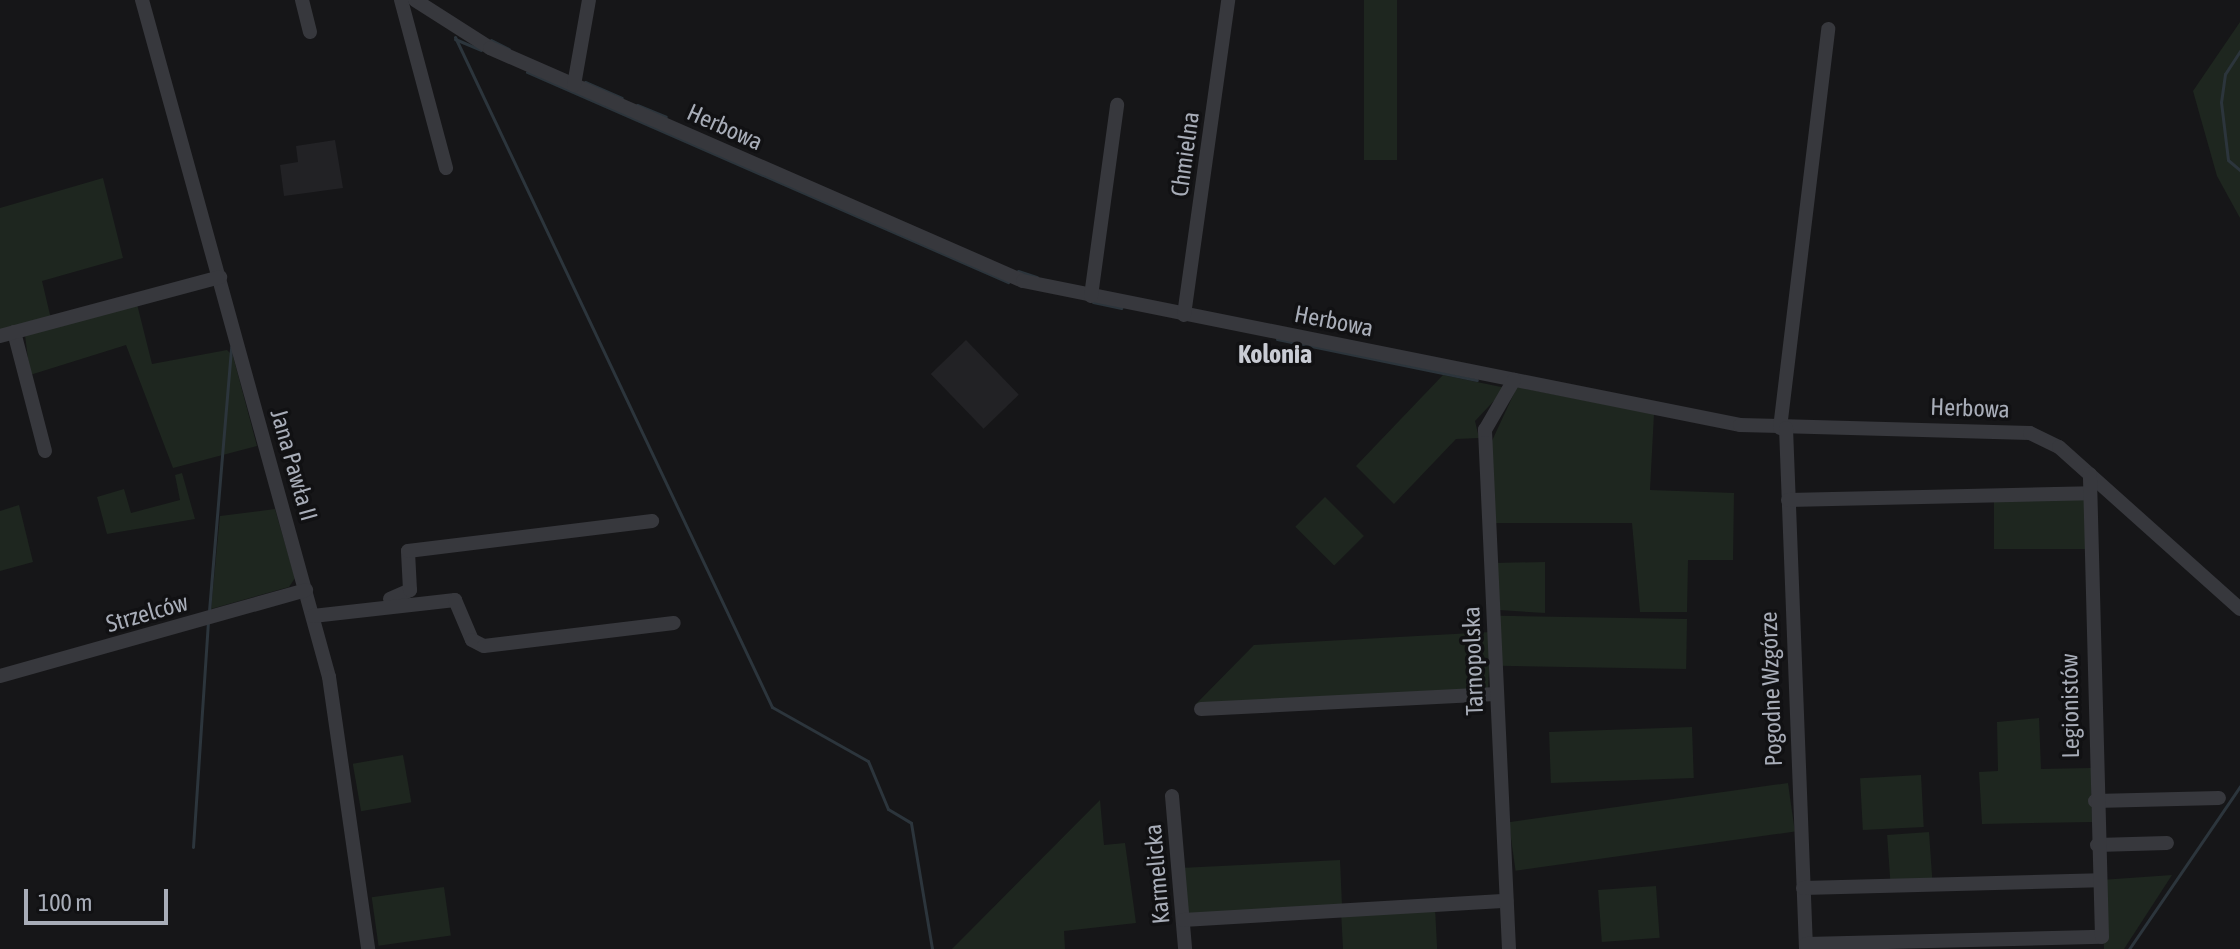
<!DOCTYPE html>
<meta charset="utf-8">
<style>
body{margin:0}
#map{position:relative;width:2240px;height:949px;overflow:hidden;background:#161618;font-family:"Asap Condensed",sans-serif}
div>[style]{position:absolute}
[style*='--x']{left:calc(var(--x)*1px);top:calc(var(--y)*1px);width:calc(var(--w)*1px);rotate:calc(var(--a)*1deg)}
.built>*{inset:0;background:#222225;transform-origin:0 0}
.green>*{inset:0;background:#1e261f;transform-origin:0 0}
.stream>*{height:3px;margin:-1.5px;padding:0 1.5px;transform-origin:1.5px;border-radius:1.5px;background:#2c353c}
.minor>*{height:14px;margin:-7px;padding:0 7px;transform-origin:7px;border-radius:7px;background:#37383d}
span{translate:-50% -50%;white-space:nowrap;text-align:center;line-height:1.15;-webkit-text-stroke:7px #111113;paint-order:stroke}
.street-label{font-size:24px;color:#a8adb8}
.neighbourhood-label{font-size:26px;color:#c9ccd4;font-weight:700}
.scale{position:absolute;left:24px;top:889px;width:144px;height:36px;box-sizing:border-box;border:4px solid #a8adb8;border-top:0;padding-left:10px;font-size:24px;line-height:28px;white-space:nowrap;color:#a8adb8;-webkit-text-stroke:6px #111113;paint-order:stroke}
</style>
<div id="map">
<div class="built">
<i style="clip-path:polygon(335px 140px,343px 188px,284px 196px,280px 165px,298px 162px,296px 146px)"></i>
<i style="left:966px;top:340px;width:76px;height:49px;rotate:46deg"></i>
</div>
<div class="green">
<i style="left:1364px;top:0;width:33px;height:160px"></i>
<i style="clip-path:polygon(2240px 22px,2240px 218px,2217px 176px,2193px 91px)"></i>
<i style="clip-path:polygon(103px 178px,123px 258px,42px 281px,51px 319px,0 334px,0 208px)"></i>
<i style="clip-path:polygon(137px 304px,152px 364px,227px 350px,233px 356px,257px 446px,173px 468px,126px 345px,30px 375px,25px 335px)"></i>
<i style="clip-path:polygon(1443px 375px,1506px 388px,1475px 421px,1479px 438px,1456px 439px,1394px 504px,1356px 466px)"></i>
<i style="clip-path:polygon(1517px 387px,1654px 414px,1650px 490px,1734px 493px,1733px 560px,1688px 560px,1687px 612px,1640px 612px,1632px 523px,1493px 523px,1490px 445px)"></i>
<i style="clip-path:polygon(182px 473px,195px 519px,107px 534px,97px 497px,124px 489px,131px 513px,180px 500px,175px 475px)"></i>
<i style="left:2087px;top:496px;width:53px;height:93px;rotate:90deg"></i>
<i style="left:1325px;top:497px;width:55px;height:42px;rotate:45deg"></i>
<i style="clip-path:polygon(19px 505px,33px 562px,0 571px,0 511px)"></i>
<i style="clip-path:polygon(275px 509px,295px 578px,289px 587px,211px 609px,220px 516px)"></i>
<i style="clip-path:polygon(1545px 562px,1545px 613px,1499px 610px,1494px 563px)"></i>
<i style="left:1687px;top:619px;width:50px;height:187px;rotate:91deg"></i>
<i style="clip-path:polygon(1491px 632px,1488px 689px,1195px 705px,1254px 645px)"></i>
<i style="clip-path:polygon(2039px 718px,2041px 769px,2091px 768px,2092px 822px,1982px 824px,1979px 772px,1998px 771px,1997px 722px)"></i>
<i style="left:1692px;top:727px;width:51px;height:143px;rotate:88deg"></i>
<i style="left:403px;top:755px;width:48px;height:51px;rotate:80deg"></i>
<i style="left:1921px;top:775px;width:52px;height:61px;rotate:87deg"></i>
<i style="left:1788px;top:783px;width:49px;height:282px;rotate:82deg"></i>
<i style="clip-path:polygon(1100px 800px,1104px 845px,1125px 843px,1136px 923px,1064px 931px,1065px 949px,952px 949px)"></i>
<i style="left:1929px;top:832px;width:49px;height:42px;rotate:86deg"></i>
<i style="clip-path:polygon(1340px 860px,1342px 906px,1191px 915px,1182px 908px,1180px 868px)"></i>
<i style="clip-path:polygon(2172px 875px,2124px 949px,2104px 949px,2101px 880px)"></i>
<i style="left:1656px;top:886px;width:52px;height:58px;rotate:86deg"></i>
<i style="left:444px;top:887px;width:49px;height:73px;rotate:82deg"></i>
<i style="left:1435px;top:908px;width:41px;height:94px;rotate:87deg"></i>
</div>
<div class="stream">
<i style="--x:455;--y:37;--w:741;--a:64.68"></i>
<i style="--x:772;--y:707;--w:110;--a:29.4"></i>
<i style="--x:868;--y:761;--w:52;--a:67.4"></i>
<i style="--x:888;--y:809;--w:27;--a:31"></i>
<i style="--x:911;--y:823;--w:128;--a:80.5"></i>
<i style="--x:455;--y:39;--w:28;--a:23"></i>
<i style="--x:491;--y:40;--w:20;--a:27"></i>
<i style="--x:2240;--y:51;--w:27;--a:123"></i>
<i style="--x:2225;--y:74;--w:28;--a:98"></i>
<i style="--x:2221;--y:102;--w:58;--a:83.1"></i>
<i style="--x:2228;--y:160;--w:16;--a:40"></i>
<i style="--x:527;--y:72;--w:525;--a:23.59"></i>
<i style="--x:585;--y:82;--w:40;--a:23.4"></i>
<i style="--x:637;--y:105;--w:31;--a:22"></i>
<i style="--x:1018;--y:271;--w:20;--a:18"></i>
<i style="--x:1093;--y:302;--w:29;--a:12"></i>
<i style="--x:1277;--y:339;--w:204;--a:11.6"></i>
<i style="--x:209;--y:611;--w:265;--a:-85.2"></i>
<i style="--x:193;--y:847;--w:224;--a:-86.2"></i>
<i style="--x:2129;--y:949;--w:197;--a:-55.7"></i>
</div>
<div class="minor">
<i style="--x:142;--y:0;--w:702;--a:74.56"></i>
<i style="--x:329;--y:677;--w:275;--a:81.8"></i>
<i style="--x:302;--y:0;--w:33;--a:76"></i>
<i style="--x:401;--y:0;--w:174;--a:75"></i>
<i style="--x:415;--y:0;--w:89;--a:32.6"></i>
<i style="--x:490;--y:48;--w:582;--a:23.61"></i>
<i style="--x:1023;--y:281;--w:731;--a:11.36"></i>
<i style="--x:1740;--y:425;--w:290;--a:1.6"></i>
<i style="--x:2030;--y:433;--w:32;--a:26"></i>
<i style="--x:2059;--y:447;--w:243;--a:41.8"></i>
<i style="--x:574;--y:85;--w:86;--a:-80"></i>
<i style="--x:1091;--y:296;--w:193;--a:-82.2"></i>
<i style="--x:1184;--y:315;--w:318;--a:-82"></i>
<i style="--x:14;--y:332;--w:123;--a:75.4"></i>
<i style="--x:0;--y:336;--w:228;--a:-15"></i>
<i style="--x:1780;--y:428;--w:402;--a:-83.1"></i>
<i style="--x:1786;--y:428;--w:521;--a:87.8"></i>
<i style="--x:1788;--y:500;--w:302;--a:-1.3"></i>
<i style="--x:390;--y:599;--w:22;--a:-24"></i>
<i style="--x:410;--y:590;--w:39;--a:-93"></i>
<i style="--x:408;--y:551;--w:246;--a:-7"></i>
<i style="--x:313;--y:616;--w:143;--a:-6.4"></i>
<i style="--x:455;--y:600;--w:43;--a:67"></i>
<i style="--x:472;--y:640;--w:13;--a:27"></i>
<i style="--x:484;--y:646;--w:191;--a:-6.9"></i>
<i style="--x:0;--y:676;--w:318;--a:-15.7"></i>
<i style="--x:1201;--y:709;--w:295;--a:-2.9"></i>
<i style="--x:1172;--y:796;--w:154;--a:85.1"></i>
<i style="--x:2095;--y:801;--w:124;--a:-1.4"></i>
<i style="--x:2097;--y:845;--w:70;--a:-1.6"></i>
<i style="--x:1803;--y:888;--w:296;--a:-1.5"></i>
<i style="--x:1183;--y:920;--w:324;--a:-3.4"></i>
<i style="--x:1806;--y:944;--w:296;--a:-1.4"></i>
<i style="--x:2102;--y:937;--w:463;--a:-91.5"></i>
<i style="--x:1509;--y:949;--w:520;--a:-92.65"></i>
<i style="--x:1485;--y:430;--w:58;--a:-59.9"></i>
</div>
<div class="street-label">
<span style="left:725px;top:127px;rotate:24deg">Herbowa</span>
<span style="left:1185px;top:154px;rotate:-82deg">Chmielna</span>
<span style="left:1334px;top:321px;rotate:11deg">Herbowa</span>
<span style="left:1970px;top:408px;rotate:2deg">Herbowa</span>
<span style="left:294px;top:465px;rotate:74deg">Jana Pawła II</span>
<span style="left:147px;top:613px;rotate:-16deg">Strzelców</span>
<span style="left:1473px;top:661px;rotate:-92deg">Tarnopolska</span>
<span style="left:1771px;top:689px;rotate:-92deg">Pogodne Wzgórze</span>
<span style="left:2070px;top:706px;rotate:-91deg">Legionistów</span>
<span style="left:1157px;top:874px;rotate:-95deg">Karmelicka</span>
</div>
<div class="neighbourhood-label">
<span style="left:1275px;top:355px">Kolonia</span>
</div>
<div class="scale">100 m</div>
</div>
